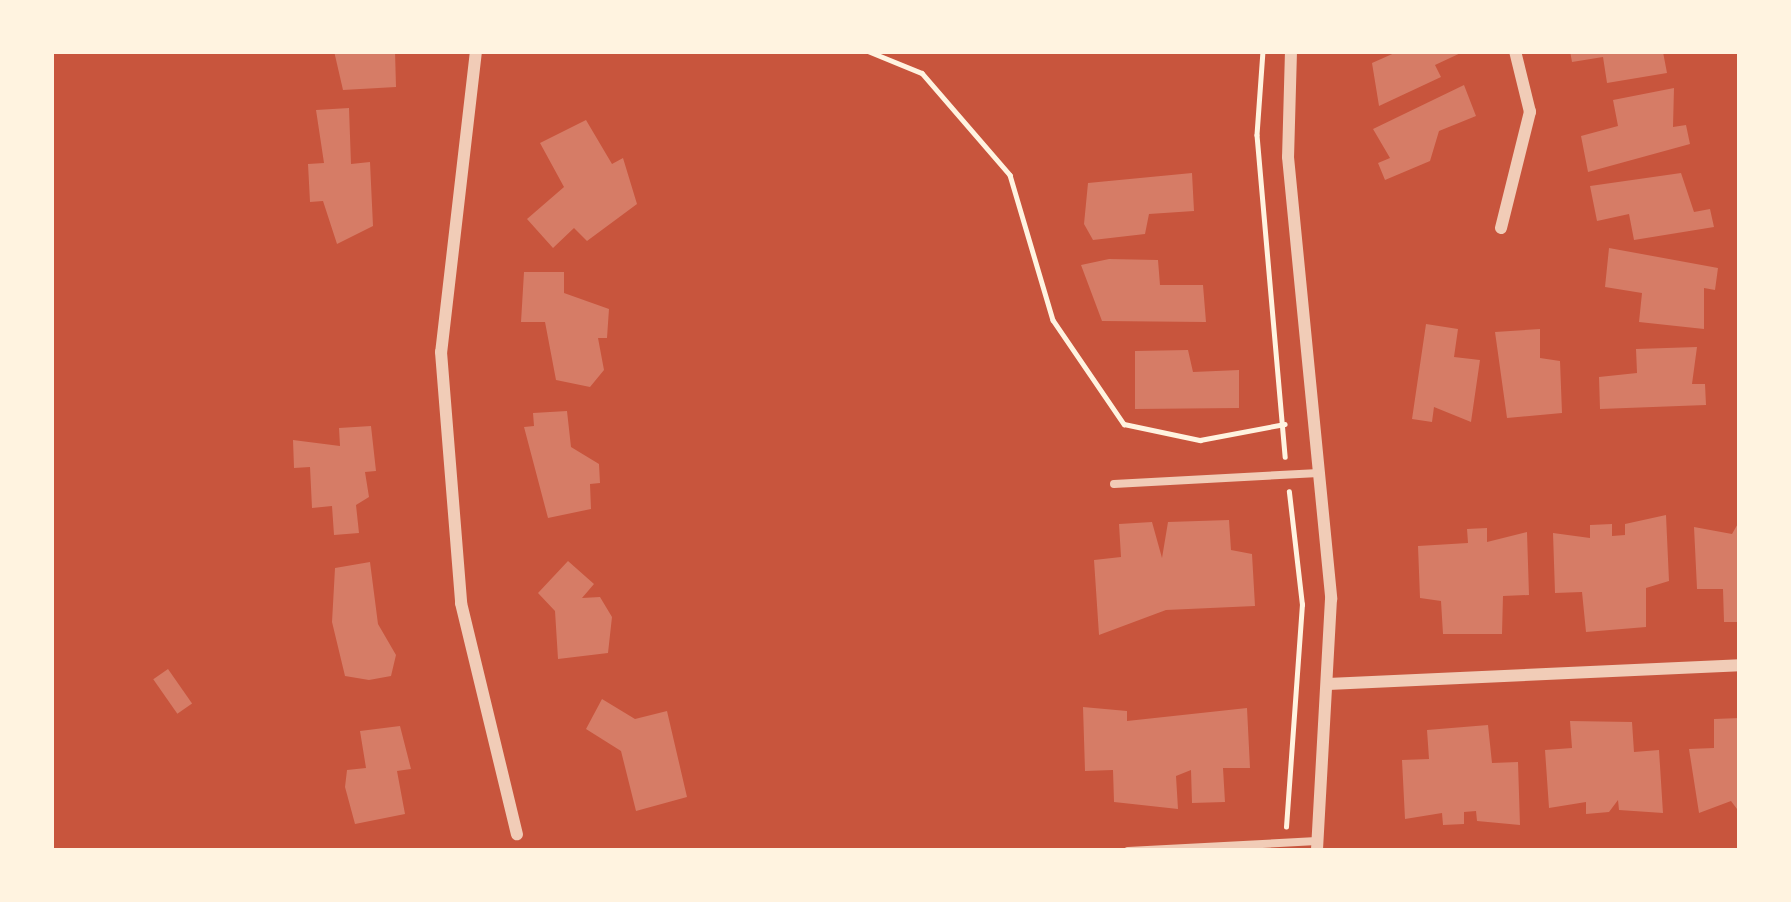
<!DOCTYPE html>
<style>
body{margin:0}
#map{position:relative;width:1791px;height:902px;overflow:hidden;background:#c8553d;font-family:Cabin,sans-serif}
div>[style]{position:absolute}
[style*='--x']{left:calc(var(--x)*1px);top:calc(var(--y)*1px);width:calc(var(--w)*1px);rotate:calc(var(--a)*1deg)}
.building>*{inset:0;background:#d67c66;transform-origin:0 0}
.path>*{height:4.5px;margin:-2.25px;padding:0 2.25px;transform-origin:2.25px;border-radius:2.25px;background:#fff3e0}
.service>*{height:8px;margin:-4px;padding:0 4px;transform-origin:4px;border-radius:4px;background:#f1ccb7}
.minor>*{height:12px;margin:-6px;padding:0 6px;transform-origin:6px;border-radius:6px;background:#f1ccb7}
span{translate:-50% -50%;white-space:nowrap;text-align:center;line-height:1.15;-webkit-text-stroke:9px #fff3e0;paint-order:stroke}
.frame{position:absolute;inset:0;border:54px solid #fff3e0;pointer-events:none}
</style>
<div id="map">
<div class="building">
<i style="clip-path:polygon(334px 51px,395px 51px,396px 87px,343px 90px)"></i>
<i style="clip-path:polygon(1399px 51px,1465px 51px,1435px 65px,1441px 77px,1379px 106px,1372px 63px)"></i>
<i style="clip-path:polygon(1570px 51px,1663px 52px,1667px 73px,1607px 83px,1603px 57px,1572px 62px)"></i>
<i style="clip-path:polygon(1464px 85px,1476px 116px,1439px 131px,1430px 161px,1385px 180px,1378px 163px,1390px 158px,1373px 129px)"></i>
<i style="clip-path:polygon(1674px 88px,1673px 127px,1686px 125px,1690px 144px,1588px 172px,1581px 136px,1618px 126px,1613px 100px)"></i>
<i style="clip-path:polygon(349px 108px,351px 164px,370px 162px,373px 226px,337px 244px,323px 201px,310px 202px,308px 164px,324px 163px,316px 110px)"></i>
<i style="clip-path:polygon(586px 120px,612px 164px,623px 158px,637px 204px,587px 241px,574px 228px,553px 248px,527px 219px,564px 187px,540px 143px)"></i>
<i style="clip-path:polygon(1192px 173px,1194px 211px,1149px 214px,1145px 234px,1093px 240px,1084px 224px,1088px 183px)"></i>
<i style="clip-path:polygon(1681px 173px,1694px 212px,1710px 209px,1714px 227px,1634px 240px,1629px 214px,1597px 221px,1590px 186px)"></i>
<i style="clip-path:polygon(1609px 248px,1718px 268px,1715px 290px,1704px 288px,1704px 329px,1639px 322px,1642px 293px,1605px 287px)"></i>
<i style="clip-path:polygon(1109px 259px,1158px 260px,1160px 285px,1203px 285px,1206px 322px,1102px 321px,1081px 265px)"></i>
<i style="clip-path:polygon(524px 272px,564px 272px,564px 293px,609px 309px,607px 338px,598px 338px,604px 370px,590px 387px,556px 380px,545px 322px,521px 322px)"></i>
<i style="clip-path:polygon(1426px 324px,1458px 329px,1454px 357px,1480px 360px,1471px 422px,1434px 407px,1432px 422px,1412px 419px)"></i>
<i style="clip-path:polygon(1540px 329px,1540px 358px,1560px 361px,1562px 413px,1507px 418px,1495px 332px)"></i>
<i style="clip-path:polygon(1697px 347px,1692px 384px,1705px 384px,1706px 405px,1600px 409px,1599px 377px,1637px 373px,1636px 349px)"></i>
<i style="clip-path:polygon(1188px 350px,1193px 372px,1239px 370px,1239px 408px,1135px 409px,1135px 351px)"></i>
<i style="clip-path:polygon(567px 411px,571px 447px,599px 464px,600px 483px,590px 484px,591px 509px,548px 518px,524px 427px,534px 426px,533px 413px)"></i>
<i style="clip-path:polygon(371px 426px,376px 471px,365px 472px,369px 497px,356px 505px,359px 533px,334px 535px,332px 506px,312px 508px,310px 467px,294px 468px,293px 440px,340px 446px,339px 428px)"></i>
<i style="clip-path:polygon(1666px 515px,1669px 581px,1646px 588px,1646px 627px,1586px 632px,1582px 592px,1555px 593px,1553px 533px,1590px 538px,1590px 525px,1612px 524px,1612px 536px,1625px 535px,1625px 524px)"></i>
<i style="clip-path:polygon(1229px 520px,1231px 550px,1252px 554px,1255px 606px,1166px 610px,1099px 635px,1094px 560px,1121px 557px,1119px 524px,1152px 522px,1162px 558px,1168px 522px)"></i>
<i style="clip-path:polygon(1740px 520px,1740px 622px,1724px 622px,1723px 589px,1697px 589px,1694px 527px,1732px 534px)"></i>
<i style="clip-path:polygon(1487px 528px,1487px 542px,1527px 532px,1529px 595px,1503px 596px,1502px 634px,1443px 634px,1441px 601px,1420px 598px,1418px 546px,1468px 543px,1467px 529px)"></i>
<i style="clip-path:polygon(568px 561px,594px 584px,582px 598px,600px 597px,612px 617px,608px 653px,558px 659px,555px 611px,538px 593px)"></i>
<i style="clip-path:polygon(370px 562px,378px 624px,396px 655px,391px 676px,369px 680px,345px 676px,332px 622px,335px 568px)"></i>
<i style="left:168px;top:669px;width:42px;height:18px;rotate:55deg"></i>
<i style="clip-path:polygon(602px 699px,635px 719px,667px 711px,687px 797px,636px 811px,621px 751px,586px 729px)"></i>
<i style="clip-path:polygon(1083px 707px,1127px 711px,1127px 721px,1247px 708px,1250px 768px,1223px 768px,1225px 802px,1192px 803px,1191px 770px,1176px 776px,1178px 809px,1114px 802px,1113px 770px,1085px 771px)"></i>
<i style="clip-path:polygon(1740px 718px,1740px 813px,1731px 801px,1699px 813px,1689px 749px,1714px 748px,1714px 719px)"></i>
<i style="clip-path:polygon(1570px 721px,1632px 722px,1634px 752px,1659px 750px,1663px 813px,1619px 810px,1618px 800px,1609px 812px,1586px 814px,1586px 802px,1549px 808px,1545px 750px,1572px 748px)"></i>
<i style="clip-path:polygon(1488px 725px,1492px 763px,1518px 762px,1520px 825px,1477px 821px,1476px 811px,1464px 812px,1464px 824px,1443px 825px,1442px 813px,1405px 819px,1402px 760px,1429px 759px,1427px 730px)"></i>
<i style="clip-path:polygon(400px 726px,411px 769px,397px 771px,405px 814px,355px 824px,345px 787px,347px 770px,366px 768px,360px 731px)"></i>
</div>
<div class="path">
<i style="--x:868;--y:51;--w:58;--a:22.2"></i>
<i style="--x:922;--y:73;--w:135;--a:49.2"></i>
<i style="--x:1010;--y:175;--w:151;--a:73.5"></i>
<i style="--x:1053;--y:320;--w:126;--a:55.7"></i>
<i style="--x:1124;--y:424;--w:78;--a:11.9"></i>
<i style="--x:1200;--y:440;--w:86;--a:-10.7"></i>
<i style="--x:1263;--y:51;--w:84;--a:94.1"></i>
<i style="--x:1257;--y:135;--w:323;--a:85"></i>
<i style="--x:1286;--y:827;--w:223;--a:-85.9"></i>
<i style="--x:1302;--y:605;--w:114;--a:-96.6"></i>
</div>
<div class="service">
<i style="--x:1114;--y:484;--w:205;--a:-3.1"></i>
<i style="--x:1128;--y:851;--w:189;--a:-3"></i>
</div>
<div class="minor">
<i style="--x:476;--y:51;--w:303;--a:96.6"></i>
<i style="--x:441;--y:352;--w:252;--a:85.4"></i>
<i style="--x:461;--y:603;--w:238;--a:76.4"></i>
<i style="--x:1291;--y:51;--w:106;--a:91.6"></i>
<i style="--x:1288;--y:157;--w:444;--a:84.4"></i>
<i style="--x:1331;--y:599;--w:252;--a:93.2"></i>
<i style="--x:1501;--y:228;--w:120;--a:-76"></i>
<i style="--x:1530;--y:112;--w:63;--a:-103.8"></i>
<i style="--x:1328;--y:684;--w:412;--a:-2.6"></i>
</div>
<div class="frame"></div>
</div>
